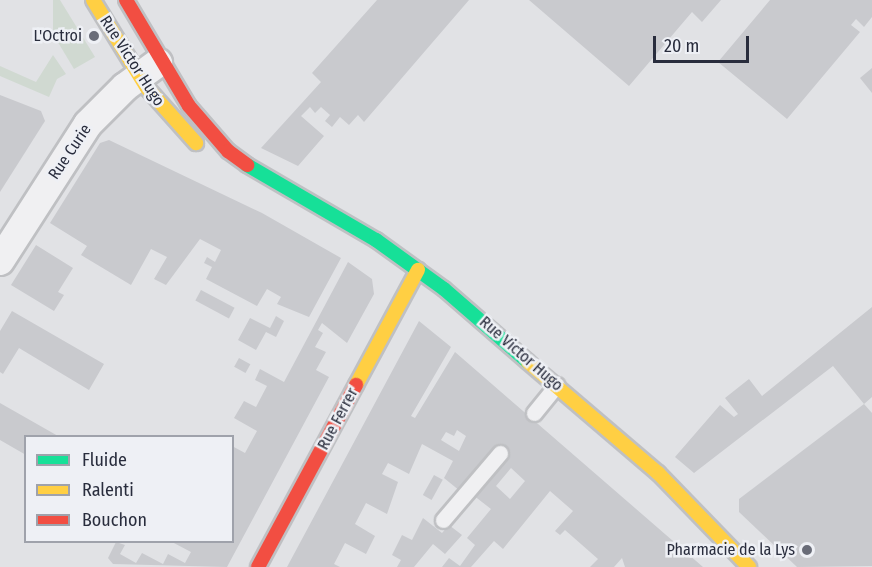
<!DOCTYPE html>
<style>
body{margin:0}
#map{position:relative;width:872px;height:567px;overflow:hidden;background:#e1e2e5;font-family:"Fira Sans Condensed",sans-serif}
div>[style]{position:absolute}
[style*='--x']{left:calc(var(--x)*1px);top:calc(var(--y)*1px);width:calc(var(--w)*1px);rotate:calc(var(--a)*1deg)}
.green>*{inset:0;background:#d0d9d1}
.building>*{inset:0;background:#c9cace;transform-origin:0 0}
.roads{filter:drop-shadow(2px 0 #bfc0c3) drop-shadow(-2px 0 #bfc0c3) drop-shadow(0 2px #bfc0c3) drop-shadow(0 -2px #bfc0c3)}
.lane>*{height:15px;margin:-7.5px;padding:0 7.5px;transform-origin:7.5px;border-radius:7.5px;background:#f0f0f2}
.street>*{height:28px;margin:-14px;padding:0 14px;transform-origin:14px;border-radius:14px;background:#f0f0f2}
.fast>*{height:14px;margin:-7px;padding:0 7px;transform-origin:7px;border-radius:7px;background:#16e098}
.slow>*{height:14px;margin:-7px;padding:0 7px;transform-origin:7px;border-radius:7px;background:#ffcf43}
.jam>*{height:14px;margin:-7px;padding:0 7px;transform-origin:7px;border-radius:7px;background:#f24e42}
.dots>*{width:16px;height:16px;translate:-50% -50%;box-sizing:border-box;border:3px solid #eef0f5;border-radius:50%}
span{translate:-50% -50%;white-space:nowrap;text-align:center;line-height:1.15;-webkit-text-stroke:5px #eef0f5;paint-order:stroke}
.poi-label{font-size:16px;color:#292d3d}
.right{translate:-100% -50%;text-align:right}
.street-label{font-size:16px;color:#292d3d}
.legend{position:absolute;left:24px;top:435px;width:210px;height:108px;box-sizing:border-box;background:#eef0f5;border:2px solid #9fa2ab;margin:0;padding:8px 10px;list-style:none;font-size:18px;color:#292d3d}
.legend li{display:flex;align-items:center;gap:12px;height:30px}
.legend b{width:30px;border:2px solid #9fa2ab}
.scale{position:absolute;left:653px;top:36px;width:96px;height:27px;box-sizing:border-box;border:3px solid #292d3d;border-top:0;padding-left:8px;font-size:18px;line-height:21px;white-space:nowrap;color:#292d3d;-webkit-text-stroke:4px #eef0f5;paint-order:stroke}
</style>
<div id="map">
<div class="green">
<i style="clip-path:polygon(53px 0,60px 0,95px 57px,74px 69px,53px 34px)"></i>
<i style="clip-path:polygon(53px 55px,66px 74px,57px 79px,49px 97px,0 76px,0 66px,36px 82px)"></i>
</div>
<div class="building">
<i style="clip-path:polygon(377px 0,469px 0,364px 122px,358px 115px,349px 125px,340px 117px,332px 127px,325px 121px,330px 115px,321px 107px,315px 113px,310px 107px,301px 116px,324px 136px,298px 166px,261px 148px,321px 82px,312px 73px)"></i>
<i style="clip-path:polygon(529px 0,721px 0,702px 22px,692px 12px,629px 86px)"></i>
<i style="clip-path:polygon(770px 0,872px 0,872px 17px,864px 27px,856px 19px,851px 25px,860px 32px,787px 119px,718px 62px)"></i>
<i style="clip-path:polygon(872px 68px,872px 93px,860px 78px)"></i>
<i style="clip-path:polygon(0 95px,41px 111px,45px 121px,0 192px)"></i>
<i style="clip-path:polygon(109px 140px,262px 213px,341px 258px,309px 317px,277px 304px,281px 297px,267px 289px,257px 306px,206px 279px,212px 267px,204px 263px,207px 257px,215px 262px,221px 250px,200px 239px,166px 285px,154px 279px,167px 257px,151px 249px,131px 285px,81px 255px,87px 246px,50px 223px,100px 143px)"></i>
<i style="clip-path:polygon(36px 245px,73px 268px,58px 292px,64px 295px,54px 311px,11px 285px)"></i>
<i style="clip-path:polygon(348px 262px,372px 279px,374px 294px,347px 343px,322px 323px,318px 330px,323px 333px,315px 347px,326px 352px,316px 370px,329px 377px,227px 567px,113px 564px,108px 558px,116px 542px,125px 545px,120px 554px,136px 563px,142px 553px,163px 564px,168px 554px,185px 563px,191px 552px,172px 542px,232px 542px,232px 446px,245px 453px,257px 431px,234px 418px,244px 401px,256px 407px,267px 386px,255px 380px,260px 369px,284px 382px)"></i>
<i style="left:201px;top:290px;width:38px;height:12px;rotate:28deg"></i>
<i style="clip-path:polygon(872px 307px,872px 397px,864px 404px,833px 366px,694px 473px,675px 457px,720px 405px,734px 417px,738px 414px,725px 398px,749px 379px,762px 396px)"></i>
<i style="clip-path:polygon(12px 311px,104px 364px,89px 390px,19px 348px,3px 374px,0 372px,0 331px)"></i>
<i style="clip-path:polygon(276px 316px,284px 321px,276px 337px,266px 332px,256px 350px,238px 340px,250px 318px,270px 328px)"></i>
<i style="clip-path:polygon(evenodd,419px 321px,451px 347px,411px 416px,415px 418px,455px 352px,703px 567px,625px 567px,622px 558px,614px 567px,590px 567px,598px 559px,565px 530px,560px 535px,555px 531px,573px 511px,550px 491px,503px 549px,494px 541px,471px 567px,442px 567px,449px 558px,460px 566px,475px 545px,467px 538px,491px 509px,473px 495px,485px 465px,481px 463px,460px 491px,444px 478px,453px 461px,422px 444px,409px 474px,388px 463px,382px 474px,398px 482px,387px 514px,366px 503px,355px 524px,375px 536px,366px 554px,345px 543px,334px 564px,340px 567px,287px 567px,419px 321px,457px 430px,466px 436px,459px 451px,441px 440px,446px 432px,454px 436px,457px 430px,419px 321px,511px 468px,525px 481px,510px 499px,496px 486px,511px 468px)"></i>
<i style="left:239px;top:358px;width:13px;height:10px;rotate:29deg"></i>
<i style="clip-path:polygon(0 403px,58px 436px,26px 436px,26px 455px,0 440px)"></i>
<i style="clip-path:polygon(864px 404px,872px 413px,872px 566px,797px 567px,739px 512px,739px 499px)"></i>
<i style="left:434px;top:475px;width:10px;height:23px;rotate:29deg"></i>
<i style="clip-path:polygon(423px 518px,442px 533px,449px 525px,462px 535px,445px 554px,433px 544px,414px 567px,397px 567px,401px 560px,392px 555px,402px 535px,412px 540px)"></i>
</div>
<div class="roads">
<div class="lane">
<i style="--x:534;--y:413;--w:36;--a:-51"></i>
<i style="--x:443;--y:520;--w:88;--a:-49.6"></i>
</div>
<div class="street">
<i style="--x:0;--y:261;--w:163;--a:-57.3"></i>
<i style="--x:88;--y:124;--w:52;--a:-45"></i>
<i style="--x:125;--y:87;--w:41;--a:-36"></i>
</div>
<div class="fast">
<i style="--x:247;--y:165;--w:149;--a:30.2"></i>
<i style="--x:376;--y:240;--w:84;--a:35.8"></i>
<i style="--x:444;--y:289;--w:111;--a:41"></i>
</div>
<div class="slow">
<i style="--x:93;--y:0;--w:103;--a:58.5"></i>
<i style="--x:147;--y:88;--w:74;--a:48.3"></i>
<i style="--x:528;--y:362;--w:171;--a:40.5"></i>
<i style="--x:658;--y:473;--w:131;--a:45.9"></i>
<i style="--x:356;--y:385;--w:131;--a:-61.7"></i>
</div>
<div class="jam">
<i style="--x:126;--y:0;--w:123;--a:59.3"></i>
<i style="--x:189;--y:106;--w:60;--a:49.1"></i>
<i style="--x:228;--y:151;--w:24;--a:36"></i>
<i style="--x:258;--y:567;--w:207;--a:-61.7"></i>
</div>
</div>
<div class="dots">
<i style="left:94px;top:36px;background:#696c78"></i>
<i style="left:807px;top:550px;background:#696c78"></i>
</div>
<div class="poi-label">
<span class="right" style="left:82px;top:36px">L'Octroi</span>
<span class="right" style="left:795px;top:550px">Pharmacie de la Lys</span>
</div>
<div class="street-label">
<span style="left:132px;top:61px;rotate:57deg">Rue Victor Hugo</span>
<span style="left:70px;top:152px;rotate:-56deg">Rue Curie</span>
<span style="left:521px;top:354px;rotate:41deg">Rue Victor Hugo</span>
<span style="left:338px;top:419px;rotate:-62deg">Rue Ferrer</span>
</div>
<ul class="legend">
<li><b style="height:8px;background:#16e098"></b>Fluide</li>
<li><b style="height:8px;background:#ffcf43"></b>Ralenti</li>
<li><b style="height:8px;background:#f24e42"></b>Bouchon</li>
</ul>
<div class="scale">20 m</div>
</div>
